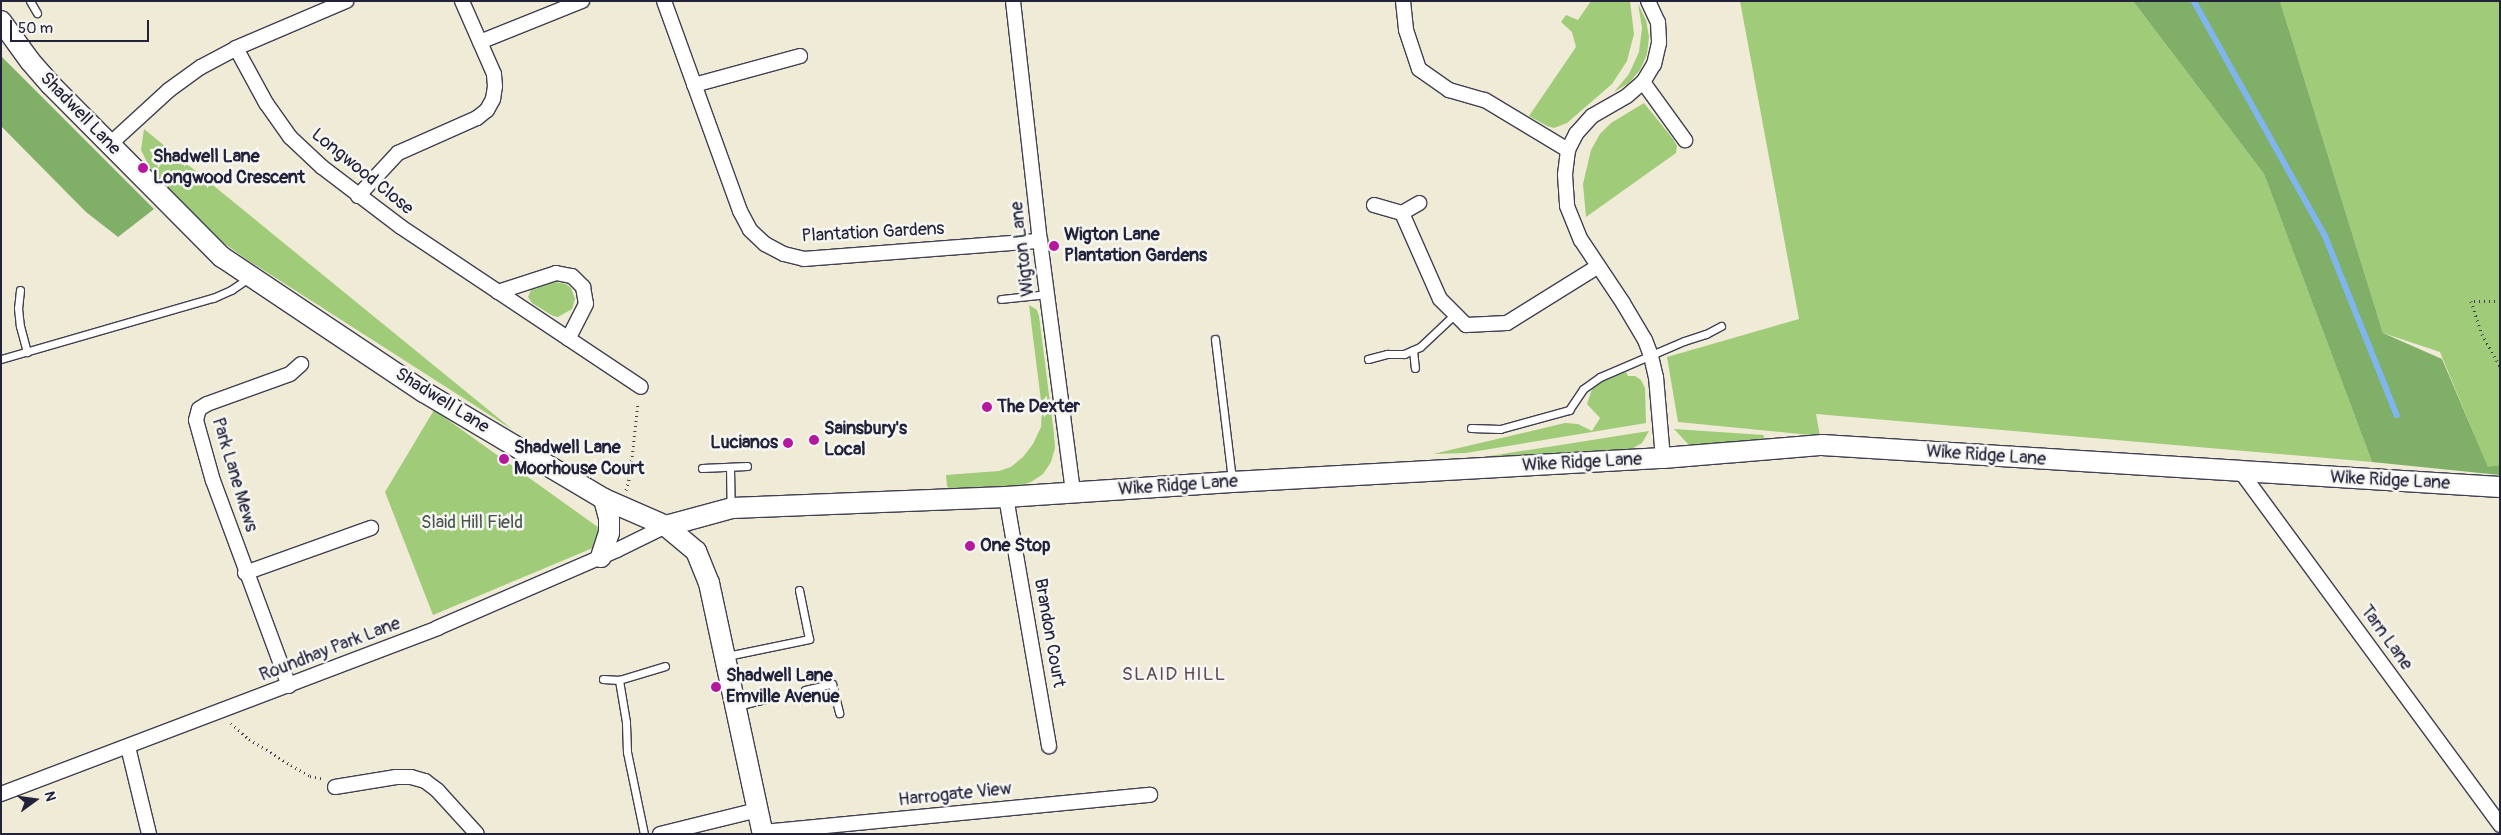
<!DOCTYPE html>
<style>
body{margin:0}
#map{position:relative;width:2501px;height:835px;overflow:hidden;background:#f0ebd7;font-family:Pangolin,sans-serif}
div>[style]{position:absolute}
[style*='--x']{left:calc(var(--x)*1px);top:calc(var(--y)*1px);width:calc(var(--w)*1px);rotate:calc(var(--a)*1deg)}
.green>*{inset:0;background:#a0cb78}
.forest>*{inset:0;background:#80af68}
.stream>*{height:5.5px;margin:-2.75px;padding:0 2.75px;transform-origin:2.75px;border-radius:2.75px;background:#81b5ee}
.path>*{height:3px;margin-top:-1.5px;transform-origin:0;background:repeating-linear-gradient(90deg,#414052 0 1px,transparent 0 5px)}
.roads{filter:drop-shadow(1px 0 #414052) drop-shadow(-1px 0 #414052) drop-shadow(0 1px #414052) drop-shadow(0 -1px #414052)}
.lane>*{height:7px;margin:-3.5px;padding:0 3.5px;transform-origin:3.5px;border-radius:3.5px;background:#fff}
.street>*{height:14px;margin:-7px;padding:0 7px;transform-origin:7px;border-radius:7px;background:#fff}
.secondary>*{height:20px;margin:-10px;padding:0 10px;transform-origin:10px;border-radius:10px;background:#fff}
.dots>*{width:14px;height:14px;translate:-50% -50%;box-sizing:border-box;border:2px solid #f6f6f2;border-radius:50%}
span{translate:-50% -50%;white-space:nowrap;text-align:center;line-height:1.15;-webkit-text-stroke:5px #f6f6f2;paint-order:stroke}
.street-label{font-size:18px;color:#22223b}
.poi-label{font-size:18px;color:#22223b;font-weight:700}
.left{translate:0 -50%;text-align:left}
.right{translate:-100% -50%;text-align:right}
.park-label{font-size:18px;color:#48554d}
.neighbourhood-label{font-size:19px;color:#604c57;letter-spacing:1px}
.frame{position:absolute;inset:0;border:2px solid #22223b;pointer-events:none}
.north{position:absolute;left:10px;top:775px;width:50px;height:50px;-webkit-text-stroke:4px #f6f6f2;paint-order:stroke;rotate:76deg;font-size:14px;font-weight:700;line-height:20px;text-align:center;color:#22223b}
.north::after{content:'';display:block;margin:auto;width:18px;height:22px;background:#22223b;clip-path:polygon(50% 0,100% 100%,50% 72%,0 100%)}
.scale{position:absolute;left:10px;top:20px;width:139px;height:22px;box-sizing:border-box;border:2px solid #22223b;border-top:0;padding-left:6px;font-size:15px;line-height:18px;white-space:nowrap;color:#22223b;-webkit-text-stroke:4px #f6f6f2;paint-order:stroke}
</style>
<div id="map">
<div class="green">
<i style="clip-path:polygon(1591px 1px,1630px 1px,1634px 34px,1627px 61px,1612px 84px,1567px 123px,1554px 128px,1547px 126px,1529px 116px,1576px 47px,1572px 32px,1561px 22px,1566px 15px,1578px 20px)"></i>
<i style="clip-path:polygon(1740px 1px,2133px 1px,2264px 174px,2372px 462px,1816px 414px,1820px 436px,1678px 422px,1667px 357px,1799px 319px)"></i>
<i style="clip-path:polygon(2280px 1px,2500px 1px,2500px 465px,2488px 468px,2440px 352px,2383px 333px)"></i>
<i style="clip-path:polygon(1638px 4px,1646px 20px,1649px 37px,1647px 54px,1640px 70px,1629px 83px,1614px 92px,1629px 74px,1639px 52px,1642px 28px)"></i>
<i style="clip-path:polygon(1644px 103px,1673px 139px,1677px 146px,1676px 153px,1586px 217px,1583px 184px,1591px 150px,1600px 134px,1611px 123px)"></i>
<i style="clip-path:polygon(144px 129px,513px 430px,246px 259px,214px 236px,150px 168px,141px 150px)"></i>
<i style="clip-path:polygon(555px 282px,566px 284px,571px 288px,575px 299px,572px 309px,558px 317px,553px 316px,532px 303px,528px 297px,531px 290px)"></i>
<i style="clip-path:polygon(1029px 305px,1037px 310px,1039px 316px,1054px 434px,1055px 448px,1051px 462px,1043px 474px,1031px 482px,1018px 486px,949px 489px,947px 486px,946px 475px,999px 471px,1011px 467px,1023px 457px,1033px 444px,1041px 427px,1042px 409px)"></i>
<i style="clip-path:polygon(1626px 372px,1628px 376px,1635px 376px,1641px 380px,1645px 388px,1646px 423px,1466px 453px,1433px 454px,1565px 423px,1578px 424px,1592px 431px,1600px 418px,1587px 404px,1592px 389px,1606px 379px)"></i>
<i style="clip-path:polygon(434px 410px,609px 535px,612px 540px,433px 615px,385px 492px)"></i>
<i style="clip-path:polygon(1674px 429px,1764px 435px,1763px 441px,1694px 445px,1688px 444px)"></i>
<i style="clip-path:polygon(1649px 431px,1642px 443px,1628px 451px,1471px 459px)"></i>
</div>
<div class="forest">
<i style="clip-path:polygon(2133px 1px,2280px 1px,2383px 333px,2442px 359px,2488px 467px,2500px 465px,2500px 475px,2372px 462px,2264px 174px)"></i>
<i style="clip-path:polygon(1px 56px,154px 209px,118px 237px,86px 212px,1px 126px)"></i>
</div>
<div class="stream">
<i style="--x:2194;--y:1;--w:268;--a:60.8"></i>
<i style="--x:2325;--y:235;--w:194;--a:68.2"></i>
</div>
<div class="path">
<i style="--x:2500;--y:301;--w:29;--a:180"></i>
<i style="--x:2471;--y:301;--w:35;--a:72"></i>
<i style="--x:2482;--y:334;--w:38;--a:61"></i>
<i style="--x:626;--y:490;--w:15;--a:-74"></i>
<i style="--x:630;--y:476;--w:74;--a:-83.8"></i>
<i style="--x:231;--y:723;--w:24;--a:42"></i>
<i style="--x:249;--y:739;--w:49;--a:31.8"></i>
<i style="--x:291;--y:765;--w:22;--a:30"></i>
<i style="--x:310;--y:776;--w:14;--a:12"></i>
</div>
<div class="roads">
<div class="lane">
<i style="--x:30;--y:1;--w:14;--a:60"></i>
<i style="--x:20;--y:290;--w:18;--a:96"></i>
<i style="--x:18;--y:308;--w:18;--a:84"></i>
<i style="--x:20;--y:326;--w:27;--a:75"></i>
<i style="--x:1001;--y:299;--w:46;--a:-6.2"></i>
<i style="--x:1215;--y:339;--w:142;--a:83.1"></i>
<i style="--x:1413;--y:350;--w:18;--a:84"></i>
<i style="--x:1;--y:359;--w:221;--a:-16.1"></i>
<i style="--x:213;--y:298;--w:20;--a:-24"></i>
<i style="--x:231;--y:290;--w:22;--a:-34"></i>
<i style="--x:1368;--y:359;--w:20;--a:-15"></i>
<i style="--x:1387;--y:354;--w:17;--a:0"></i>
<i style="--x:1404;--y:354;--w:17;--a:-24"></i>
<i style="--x:1420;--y:347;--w:48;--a:-43.3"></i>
<i style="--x:1471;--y:428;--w:29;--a:2"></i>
<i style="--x:1500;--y:429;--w:72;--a:-15.4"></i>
<i style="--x:1569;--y:410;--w:25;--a:-56"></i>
<i style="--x:1583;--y:389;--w:21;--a:-35"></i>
<i style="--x:1600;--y:377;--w:91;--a:-23.2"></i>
<i style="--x:1684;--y:341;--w:23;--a:-18"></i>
<i style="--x:1706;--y:334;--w:17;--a:-28"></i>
<i style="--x:730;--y:467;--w:39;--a:89"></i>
<i style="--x:702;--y:468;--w:45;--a:-2.5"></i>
<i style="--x:727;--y:656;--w:84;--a:-11.7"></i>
<i style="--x:809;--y:639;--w:50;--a:-101.5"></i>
<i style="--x:603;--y:679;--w:16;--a:4"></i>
<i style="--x:805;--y:690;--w:28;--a:-13"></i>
<i style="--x:832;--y:684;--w:30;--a:76"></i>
<i style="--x:737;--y:706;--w:30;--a:-14"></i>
<i style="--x:644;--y:834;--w:84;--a:-101.7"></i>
<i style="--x:627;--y:752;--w:30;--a:-92"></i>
<i style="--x:626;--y:722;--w:43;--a:-99.5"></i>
<i style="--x:619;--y:680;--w:48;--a:-16.9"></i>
</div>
<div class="street">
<i style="--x:664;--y:1;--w:223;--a:70.1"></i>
<i style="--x:740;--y:211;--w:21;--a:62"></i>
<i style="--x:750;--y:230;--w:21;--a:43"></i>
<i style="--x:765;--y:244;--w:21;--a:28"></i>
<i style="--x:784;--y:254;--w:21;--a:14"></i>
<i style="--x:804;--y:259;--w:237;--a:-4.4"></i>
<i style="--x:1013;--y:1;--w:242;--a:83.6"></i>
<i style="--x:1040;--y:241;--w:253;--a:82.5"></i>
<i style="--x:1403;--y:1;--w:29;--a:84"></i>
<i style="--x:1406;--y:30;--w:41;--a:71.6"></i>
<i style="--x:1419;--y:69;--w:37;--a:35"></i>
<i style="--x:1449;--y:90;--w:37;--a:16"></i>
<i style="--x:1485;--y:100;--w:97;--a:31.1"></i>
<i style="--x:1648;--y:1;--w:23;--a:65"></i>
<i style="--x:1658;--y:22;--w:21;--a:87"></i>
<i style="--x:1659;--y:43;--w:22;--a:103"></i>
<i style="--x:1654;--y:64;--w:21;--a:121"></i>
<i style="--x:1643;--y:82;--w:21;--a:139"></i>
<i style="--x:1627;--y:96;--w:40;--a:150.3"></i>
<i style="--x:1592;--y:116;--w:24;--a:132"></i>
<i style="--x:1576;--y:134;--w:18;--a:117"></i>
<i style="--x:1568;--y:150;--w:25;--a:97"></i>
<i style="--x:1565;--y:175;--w:31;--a:86"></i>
<i style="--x:1567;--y:206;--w:37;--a:68"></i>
<i style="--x:1581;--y:240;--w:76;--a:56.3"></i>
<i style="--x:1623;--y:303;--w:43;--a:59.3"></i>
<i style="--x:1645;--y:340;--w:17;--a:69"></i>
<i style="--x:1651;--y:356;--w:22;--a:77"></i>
<i style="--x:1656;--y:377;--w:81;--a:85.1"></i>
<i style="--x:480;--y:42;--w:110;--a:-21.9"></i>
<i style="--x:236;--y:48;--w:63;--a:61.4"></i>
<i style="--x:266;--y:103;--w:42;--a:54.8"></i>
<i style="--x:290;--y:137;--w:44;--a:43.2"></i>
<i style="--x:322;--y:167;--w:99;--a:37.2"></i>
<i style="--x:401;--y:227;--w:288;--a:33.7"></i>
<i style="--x:1643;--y:82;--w:72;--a:54.1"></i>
<i style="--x:694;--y:85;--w:110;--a:-15.3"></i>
<i style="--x:109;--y:145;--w:81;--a:-42.5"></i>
<i style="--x:169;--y:90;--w:39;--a:-36"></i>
<i style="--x:201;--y:67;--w:40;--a:-28"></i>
<i style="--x:236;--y:48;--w:120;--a:-23.1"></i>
<i style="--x:358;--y:196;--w:59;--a:-47.1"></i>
<i style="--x:398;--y:153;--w:86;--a:-23.9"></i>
<i style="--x:477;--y:118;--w:13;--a:-39"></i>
<i style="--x:487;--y:110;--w:13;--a:-61"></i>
<i style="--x:493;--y:99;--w:13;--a:-81"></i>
<i style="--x:495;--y:86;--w:12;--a:-95"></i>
<i style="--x:494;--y:74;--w:80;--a:-113.7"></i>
<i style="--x:1374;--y:205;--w:29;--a:16"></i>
<i style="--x:1402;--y:213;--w:94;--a:66.2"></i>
<i style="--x:1440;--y:299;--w:37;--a:45"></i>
<i style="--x:1466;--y:325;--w:41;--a:-2.8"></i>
<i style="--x:1507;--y:323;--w:106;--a:-31.9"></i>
<i style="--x:1402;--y:213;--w:20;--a:-30"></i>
<i style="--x:498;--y:292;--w:61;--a:-18.1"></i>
<i style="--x:556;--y:273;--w:16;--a:11"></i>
<i style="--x:572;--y:276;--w:16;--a:45"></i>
<i style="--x:583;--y:287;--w:17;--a:80"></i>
<i style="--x:586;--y:304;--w:39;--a:117"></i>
<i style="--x:2241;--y:472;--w:438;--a:53.7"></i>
<i style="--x:1006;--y:497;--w:253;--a:80.2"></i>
<i style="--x:245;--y:573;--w:134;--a:-19.7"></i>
<i style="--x:289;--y:686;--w:219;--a:-110.3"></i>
<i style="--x:213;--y:481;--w:63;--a:-105.6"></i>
<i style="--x:196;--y:420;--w:11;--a:-75"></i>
<i style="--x:199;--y:409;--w:9;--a:-32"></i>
<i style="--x:207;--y:404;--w:88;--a:-19.9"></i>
<i style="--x:290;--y:374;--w:15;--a:-42"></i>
<i style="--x:128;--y:747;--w:89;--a:76.4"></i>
<i style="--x:335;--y:787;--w:62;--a:-9.3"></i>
<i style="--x:396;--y:777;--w:15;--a:0"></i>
<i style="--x:411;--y:777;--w:15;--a:16"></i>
<i style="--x:425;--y:781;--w:15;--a:37"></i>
<i style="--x:437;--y:790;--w:59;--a:47.7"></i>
<i style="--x:1;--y:794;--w:467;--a:-20.8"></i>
<i style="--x:437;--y:628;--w:196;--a:-23.4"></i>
<i style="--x:617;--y:550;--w:55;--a:-26.1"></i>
<i style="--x:763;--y:832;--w:389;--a:-5.5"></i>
<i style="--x:660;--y:834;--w:101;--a:-13.8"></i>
</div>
<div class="secondary">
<i style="--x:1;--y:21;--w:49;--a:54.1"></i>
<i style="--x:30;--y:61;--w:32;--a:49"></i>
<i style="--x:51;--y:85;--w:243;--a:45.2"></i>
<i style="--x:222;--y:257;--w:243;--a:33.8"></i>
<i style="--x:424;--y:392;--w:209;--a:30.7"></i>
<i style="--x:604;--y:499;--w:68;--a:23.5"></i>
<i style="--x:666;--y:526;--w:39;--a:40"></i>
<i style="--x:696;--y:551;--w:35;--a:68"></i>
<i style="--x:709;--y:583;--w:257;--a:77.9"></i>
<i style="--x:666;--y:526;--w:68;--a:-15.3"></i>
<i style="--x:732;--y:508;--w:274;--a:-2.3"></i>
<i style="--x:1006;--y:497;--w:226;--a:-3.8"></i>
<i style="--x:1232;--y:482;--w:432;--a:-3.2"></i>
<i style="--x:1663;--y:458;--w:160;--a:-4.7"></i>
<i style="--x:1822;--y:445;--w:679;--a:3.54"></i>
<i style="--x:601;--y:557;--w:25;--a:-72"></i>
<i style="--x:609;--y:533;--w:15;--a:-90"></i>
<i style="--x:609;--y:518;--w:20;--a:-105"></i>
</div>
</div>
<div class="dots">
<i style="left:143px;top:168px;background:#b5179e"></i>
<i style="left:1054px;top:246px;background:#b5179e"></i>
<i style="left:987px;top:407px;background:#b5179e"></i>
<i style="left:814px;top:440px;background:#b5179e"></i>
<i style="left:788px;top:443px;background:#b5179e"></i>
<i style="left:504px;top:459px;background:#b5179e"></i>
<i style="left:970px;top:546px;background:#b5179e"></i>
<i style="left:716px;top:687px;background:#b5179e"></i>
</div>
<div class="street-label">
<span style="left:80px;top:114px;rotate:46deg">Shadwell Lane</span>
<span style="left:362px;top:172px;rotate:39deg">Longwood Close</span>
<span style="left:873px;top:233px;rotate:-3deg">Plantation Gardens</span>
<span style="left:1023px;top:249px;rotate:-97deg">Wigton Lane</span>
<span style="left:442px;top:401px;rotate:32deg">Shadwell Lane</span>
<span style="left:1986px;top:456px;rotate:4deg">Wike Ridge Lane</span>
<span style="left:1582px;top:463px;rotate:-3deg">Wike Ridge Lane</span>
<span style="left:234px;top:475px;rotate:73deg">Park Lane Mews</span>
<span style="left:2390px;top:481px;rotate:3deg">Wike Ridge Lane</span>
<span style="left:1178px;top:486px;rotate:-4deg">Wike Ridge Lane</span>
<span style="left:1049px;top:633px;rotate:80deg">Brandon Court</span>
<span style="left:2386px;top:638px;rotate:54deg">Tarn Lane</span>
<span style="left:330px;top:650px;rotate:-21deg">Roundhay Park Lane</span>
<span style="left:955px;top:795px;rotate:-6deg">Harrogate View</span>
</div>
<div class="poi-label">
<span class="left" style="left:153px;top:168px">Shadwell Lane<br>Longwood Crescent</span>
<span class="left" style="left:1064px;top:246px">Wigton Lane<br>Plantation Gardens</span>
<span class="left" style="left:997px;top:407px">The Dexter</span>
<span class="left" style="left:824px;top:440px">Sainsbury's<br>Local</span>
<span class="right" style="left:778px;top:443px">Lucianos</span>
<span class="left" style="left:514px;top:459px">Shadwell Lane<br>Moorhouse Court</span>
<span class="left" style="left:980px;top:546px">One Stop</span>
<span class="left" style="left:726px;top:687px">Shadwell Lane<br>Emville Avenue</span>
</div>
<div class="park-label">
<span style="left:472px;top:523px">Slaid Hill Field</span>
</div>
<div class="neighbourhood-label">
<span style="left:1174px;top:675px">SLAID HILL</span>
</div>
<div class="frame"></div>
<div class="north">N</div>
<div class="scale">50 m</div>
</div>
